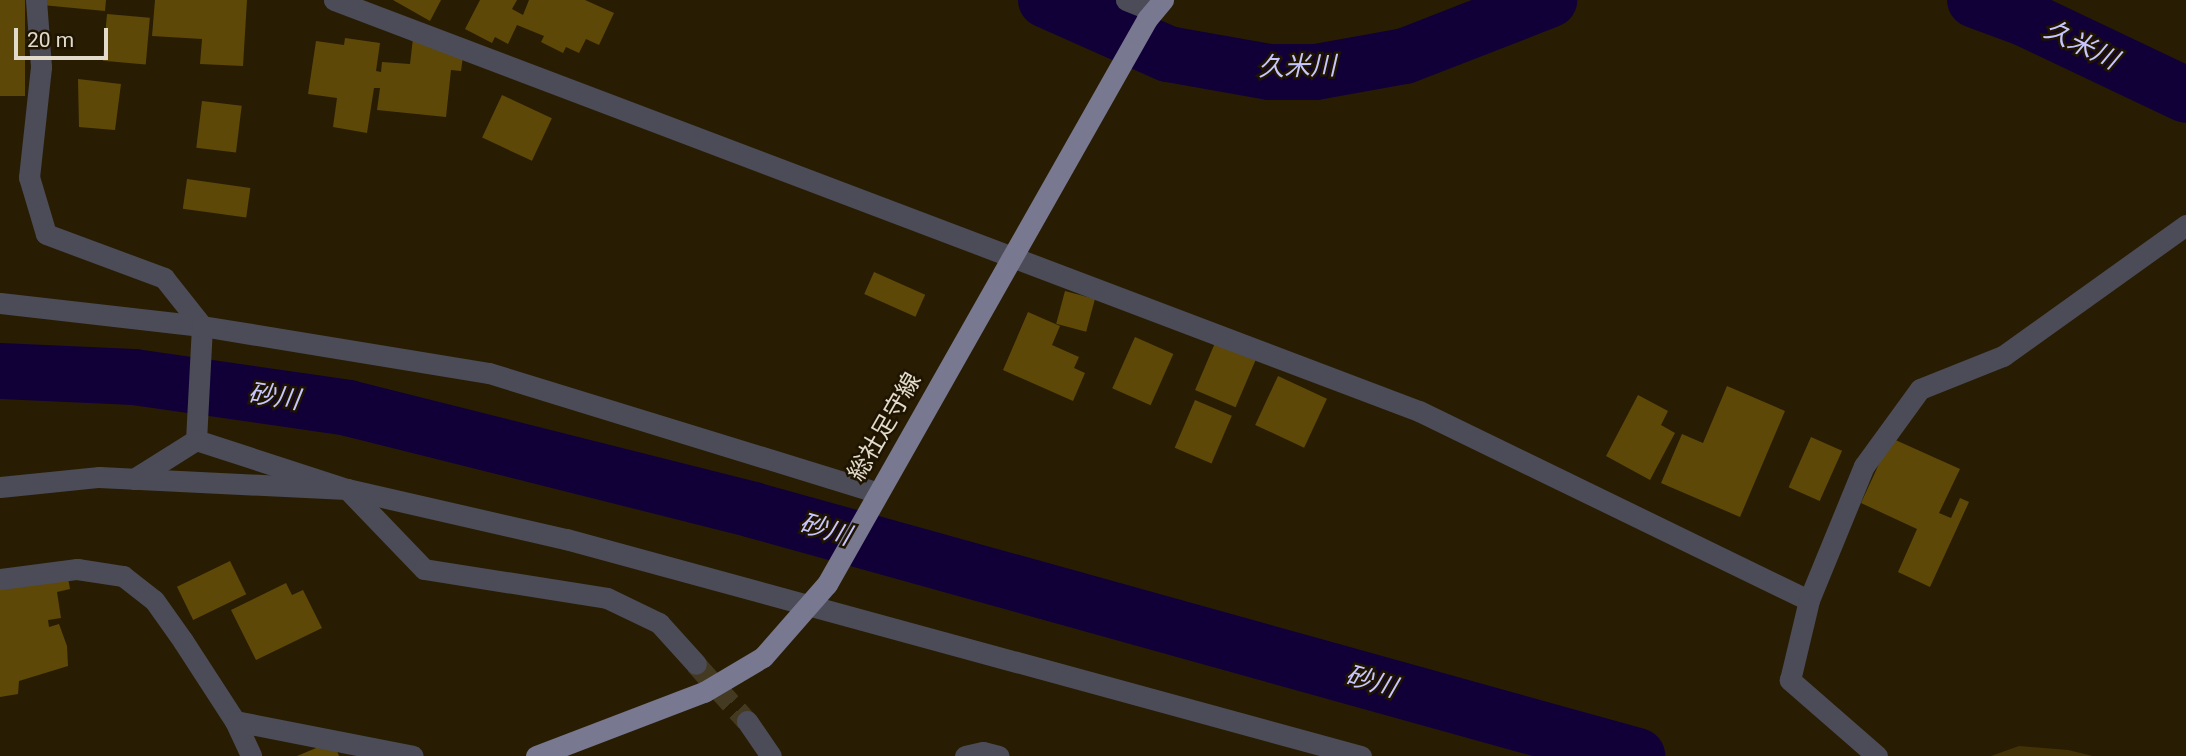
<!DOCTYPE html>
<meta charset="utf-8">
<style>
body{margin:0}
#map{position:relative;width:2186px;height:756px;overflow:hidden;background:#281d03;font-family:Roboto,"Noto Sans JP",sans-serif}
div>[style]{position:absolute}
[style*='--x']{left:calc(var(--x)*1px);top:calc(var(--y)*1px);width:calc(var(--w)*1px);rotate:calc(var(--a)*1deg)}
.green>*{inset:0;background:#423206}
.river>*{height:56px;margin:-28px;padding:0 28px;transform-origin:28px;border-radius:28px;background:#110038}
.building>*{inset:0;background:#5e4808;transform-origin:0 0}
.minor-tunnel>*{height:21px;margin-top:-10.5px;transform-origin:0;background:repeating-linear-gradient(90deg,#443a21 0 21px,transparent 0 31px)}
.minor>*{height:21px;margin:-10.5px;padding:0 10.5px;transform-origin:10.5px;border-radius:10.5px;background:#4c4c58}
.major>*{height:21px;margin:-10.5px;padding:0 10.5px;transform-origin:10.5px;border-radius:10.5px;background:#787891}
span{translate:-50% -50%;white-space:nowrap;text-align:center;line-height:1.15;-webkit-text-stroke:5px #1e1400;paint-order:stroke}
.street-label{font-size:24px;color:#e2dbcc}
.water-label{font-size:26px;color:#c8c6ff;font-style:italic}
.scale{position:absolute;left:14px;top:28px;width:94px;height:32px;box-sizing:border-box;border:4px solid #e2dbcc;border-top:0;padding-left:9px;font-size:21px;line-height:24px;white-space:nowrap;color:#e2dbcc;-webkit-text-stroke:5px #1e1400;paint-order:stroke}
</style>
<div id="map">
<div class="green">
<i style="clip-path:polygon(2019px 746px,2068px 750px,2093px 756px,1991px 756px)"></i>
</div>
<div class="river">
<i style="--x:1046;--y:0;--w:133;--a:23.9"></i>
<i style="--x:1168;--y:54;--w:104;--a:10"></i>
<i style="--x:1270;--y:72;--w:46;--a:0"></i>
<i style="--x:1316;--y:72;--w:90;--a:-10.2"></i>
<i style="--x:1405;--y:56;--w:155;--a:-21.3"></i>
<i style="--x:1975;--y:0;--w:52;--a:20.2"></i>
<i style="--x:2024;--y:18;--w:179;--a:25.4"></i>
<i style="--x:0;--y:371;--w:134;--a:2.6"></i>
<i style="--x:134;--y:377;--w:216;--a:8.2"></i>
<i style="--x:348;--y:408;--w:418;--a:14.1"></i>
<i style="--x:753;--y:510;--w:918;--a:15.55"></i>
</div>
<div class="building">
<i style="left:0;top:0;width:25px;height:96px"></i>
<i style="clip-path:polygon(42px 0,106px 0,105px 11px,42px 5px)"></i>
<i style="clip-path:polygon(155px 0,247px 0,243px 66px,200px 64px,202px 39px,152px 36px)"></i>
<i style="clip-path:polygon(393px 0,441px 0,430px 21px)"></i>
<i style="clip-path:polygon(480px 0,517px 0,512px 9px,523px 15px,529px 0,585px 0,614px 13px,599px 45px,586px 39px,579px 53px,566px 47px,563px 53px,541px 42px,544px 36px,517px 25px,508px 44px,495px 37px,492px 43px,465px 29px)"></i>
<i style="left:107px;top:14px;width:43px;height:47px;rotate:5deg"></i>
<i style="clip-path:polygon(414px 30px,464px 49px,461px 71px,451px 70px,446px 117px,377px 110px,380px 88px,374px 88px,367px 133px,333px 127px,337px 98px,308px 94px,316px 41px,344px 45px,345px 38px,380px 43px,376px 71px,381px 72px,382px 62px,410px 64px)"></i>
<i style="clip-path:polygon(78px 79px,121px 84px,115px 130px,79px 127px)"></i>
<i style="left:502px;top:95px;width:55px;height:47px;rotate:25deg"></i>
<i style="left:202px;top:101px;width:40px;height:47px;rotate:7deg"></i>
<i style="left:187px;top:179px;width:64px;height:30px;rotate:8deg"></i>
<i style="left:874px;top:272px;width:56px;height:24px;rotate:24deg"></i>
<i style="left:1065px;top:291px;width:31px;height:34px;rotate:15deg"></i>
<i style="clip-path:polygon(1028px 312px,1060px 326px,1052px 345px,1079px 357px,1074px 368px,1085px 373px,1073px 401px,1003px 370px)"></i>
<i style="left:1135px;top:337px;width:42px;height:56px;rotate:24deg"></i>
<i style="left:1215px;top:343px;width:44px;height:51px;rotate:23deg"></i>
<i style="left:1278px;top:376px;width:54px;height:54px;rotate:25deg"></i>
<i style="clip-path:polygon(1727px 386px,1785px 411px,1740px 517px,1661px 483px,1682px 434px,1703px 443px)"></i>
<i style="clip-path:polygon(1638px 395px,1668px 411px,1661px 425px,1675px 433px,1650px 480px,1606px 456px)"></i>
<i style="left:1195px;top:400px;width:40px;height:52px;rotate:23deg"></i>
<i style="left:1811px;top:437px;width:34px;height:55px;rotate:24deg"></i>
<i style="clip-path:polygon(1891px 438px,1960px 469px,1939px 513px,1951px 518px,1960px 498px,1969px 502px,1930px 587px,1898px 572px,1917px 529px,1861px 503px)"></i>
<i style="left:230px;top:561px;width:37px;height:59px;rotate:64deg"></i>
<i style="clip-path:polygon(67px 572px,70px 589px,57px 592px,61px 618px,48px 620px,49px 627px,59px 624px,67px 646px,68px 666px,19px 681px,18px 694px,0 697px,0 584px)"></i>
<i style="clip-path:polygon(286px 583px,292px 595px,303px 590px,322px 628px,256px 660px,231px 610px)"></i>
<i style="clip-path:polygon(333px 741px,339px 756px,297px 756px)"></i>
</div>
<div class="minor-tunnel">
<i style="--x:696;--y:664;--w:76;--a:48.2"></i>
</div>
<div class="minor">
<i style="--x:36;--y:0;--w:67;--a:85.7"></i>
<i style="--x:41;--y:67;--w:111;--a:96.2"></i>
<i style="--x:29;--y:177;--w:59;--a:73.4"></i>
<i style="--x:46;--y:234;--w:126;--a:20.4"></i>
<i style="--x:164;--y:278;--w:61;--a:51.6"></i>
<i style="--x:202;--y:326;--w:114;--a:93"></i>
<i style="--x:334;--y:0;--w:1160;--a:20.75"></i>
<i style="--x:1419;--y:411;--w:433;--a:25.9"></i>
<i style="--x:1126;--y:0;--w:29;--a:22"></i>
<i style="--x:0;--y:303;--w:203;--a:6.5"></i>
<i style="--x:202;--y:326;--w:291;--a:9.3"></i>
<i style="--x:489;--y:373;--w:407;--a:17.1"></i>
<i style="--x:196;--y:440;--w:159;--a:18"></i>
<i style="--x:347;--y:489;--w:225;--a:12.9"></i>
<i style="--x:566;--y:539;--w:824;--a:15.27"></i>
<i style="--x:134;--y:479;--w:73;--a:-32.2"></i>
<i style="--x:0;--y:487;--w:100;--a:-5.8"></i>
<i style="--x:99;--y:477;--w:248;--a:2.8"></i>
<i style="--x:347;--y:489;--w:111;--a:46.1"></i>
<i style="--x:424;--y:569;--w:185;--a:9"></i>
<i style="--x:607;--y:598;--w:58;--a:25.7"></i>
<i style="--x:659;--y:623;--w:55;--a:47.9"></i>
<i style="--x:0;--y:579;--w:78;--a:-7.4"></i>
<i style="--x:77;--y:569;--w:47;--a:8.7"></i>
<i style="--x:123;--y:576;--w:39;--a:38"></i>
<i style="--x:154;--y:600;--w:50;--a:54.7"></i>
<i style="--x:183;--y:641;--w:95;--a:57"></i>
<i style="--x:235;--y:721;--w:38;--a:65"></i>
<i style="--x:235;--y:721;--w:181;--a:11.1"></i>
<i style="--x:747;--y:721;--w:42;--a:55.6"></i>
<i style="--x:965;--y:756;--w:18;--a:-13"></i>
<i style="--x:983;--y:752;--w:16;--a:14"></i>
<i style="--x:1877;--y:756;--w:116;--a:-138.9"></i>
<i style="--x:1790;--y:680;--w:82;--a:-76.6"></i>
<i style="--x:1809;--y:600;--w:145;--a:-67.7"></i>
<i style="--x:1864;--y:466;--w:95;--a:-54"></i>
<i style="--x:1920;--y:389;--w:89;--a:-21.7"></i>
<i style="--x:2003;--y:356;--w:225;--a:-35.6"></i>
</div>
<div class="major">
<i style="--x:536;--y:756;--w:180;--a:-20.9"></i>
<i style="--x:704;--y:692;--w:69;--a:-30.7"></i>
<i style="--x:763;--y:657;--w:97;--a:-48.8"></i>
<i style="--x:827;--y:584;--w:649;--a:-60.47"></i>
<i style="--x:1147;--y:19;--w:25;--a:-50"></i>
</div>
<div class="street-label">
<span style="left:885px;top:427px;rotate:-60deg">総社足守線</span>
</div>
<div class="water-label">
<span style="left:2081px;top:45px;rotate:26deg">久米川</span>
<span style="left:1297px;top:67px;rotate:-1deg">久米川</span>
<span style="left:274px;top:397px;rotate:8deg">砂川</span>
<span style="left:825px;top:530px;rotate:16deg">砂川</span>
<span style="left:1371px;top:682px;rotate:16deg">砂川</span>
</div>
<div class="scale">20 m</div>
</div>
